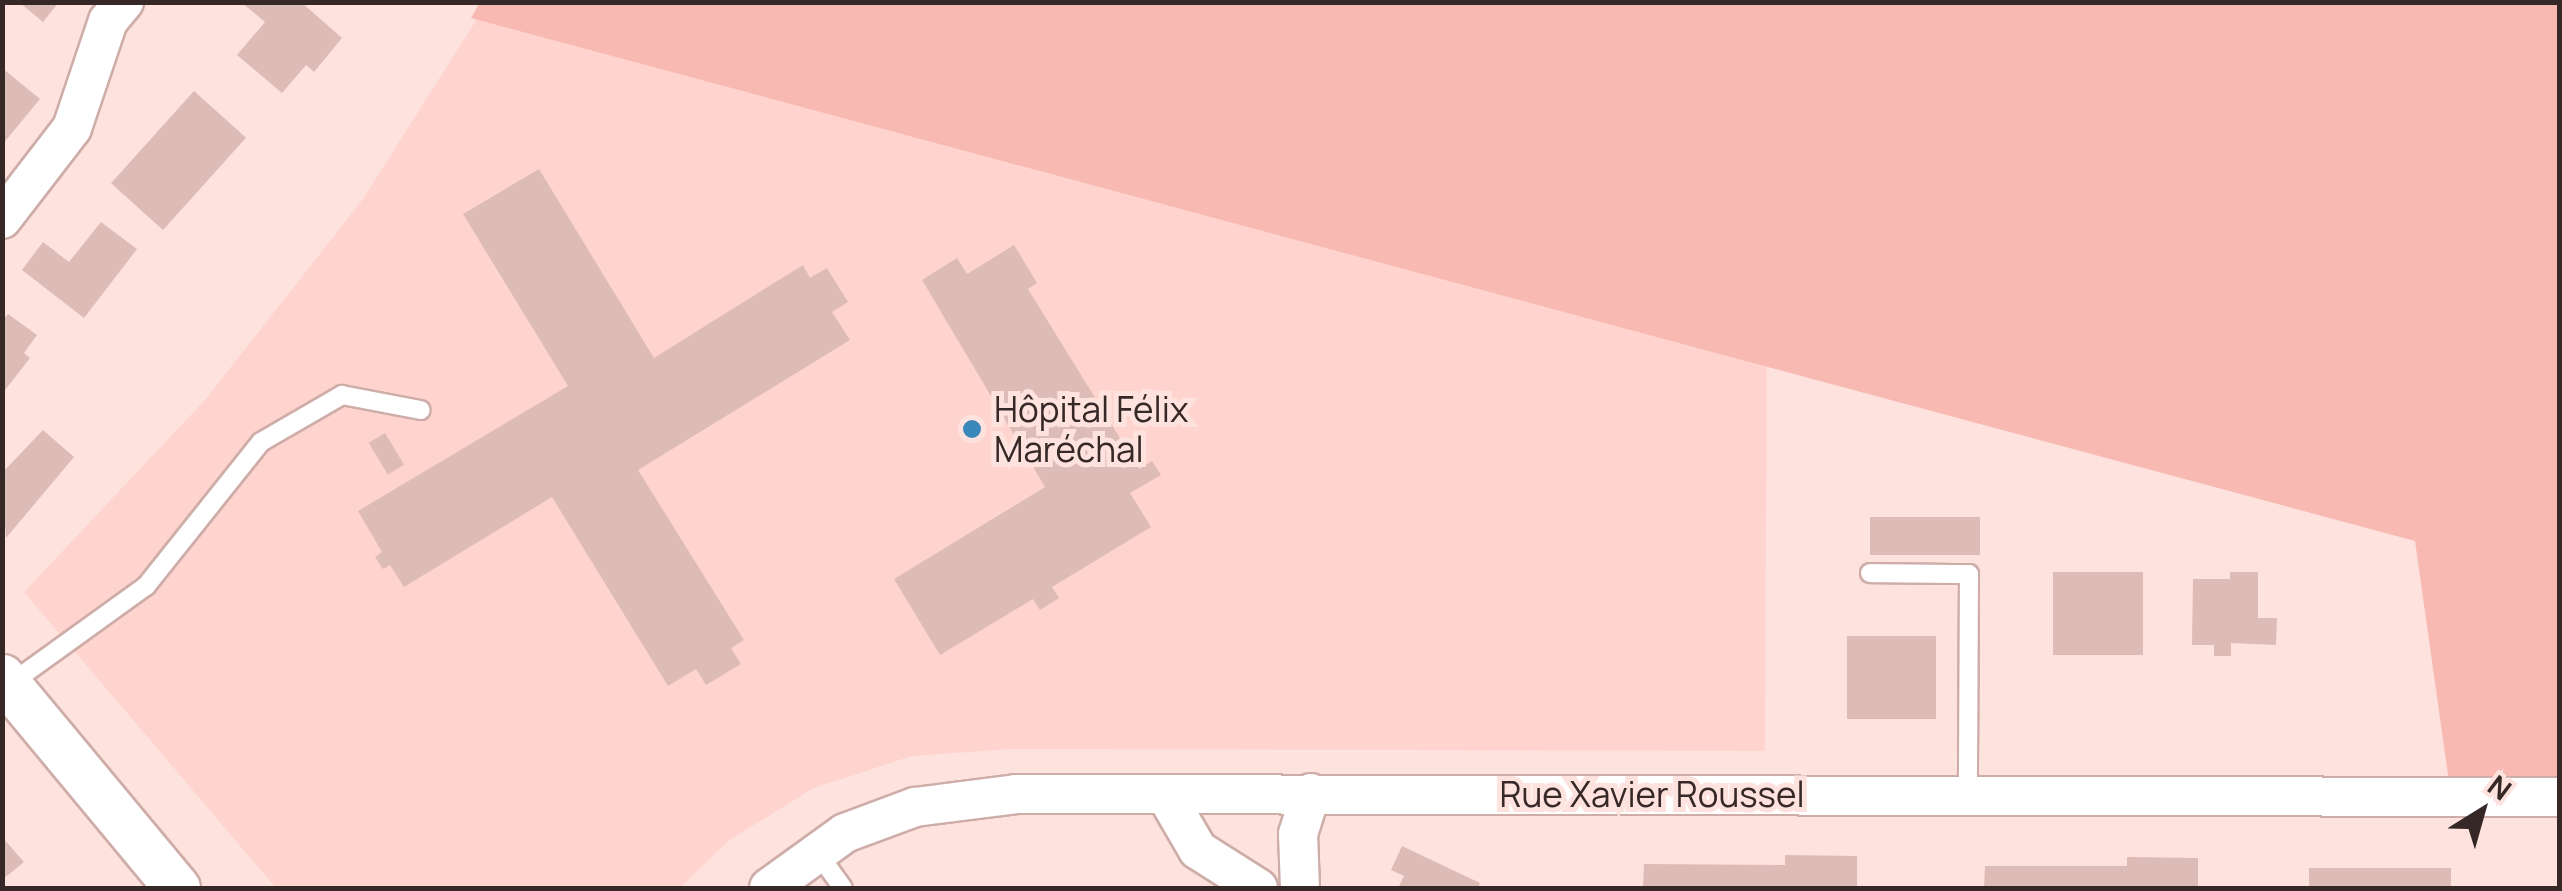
<!DOCTYPE html>
<meta charset="utf-8">
<style>
body{margin:0}
#map{position:relative;width:2562px;height:891px;overflow:hidden;background:#fee2de;font-family:Manrope,sans-serif}
div>[style]{position:absolute}
[style*='--x']{left:calc(var(--x)*1px);top:calc(var(--y)*1px);width:calc(var(--w)*1px);rotate:calc(var(--a)*1deg)}
.built>*{inset:0;background:#ffd4ce}
.green>*{inset:0;background:#f8b9b2}
.building>*{inset:0;background:#ddbbb7;transform-origin:0 0}
.roads{filter:drop-shadow(2px 0 #ceada9) drop-shadow(-2px 0 #ceada9) drop-shadow(0 2px #ceada9) drop-shadow(0 -2px #ceada9)}
.service>*{height:18px;margin:-9px;padding:0 9px;transform-origin:9px;border-radius:9px;background:#fff}
.minor>*{height:38px;margin:-19px;padding:0 19px;transform-origin:19px;border-radius:19px;background:#fff}
.tertiary>*{height:45px;margin:-22.5px;padding:0 22.5px;transform-origin:22.5px;border-radius:22.5px;background:#fff}
.dots>*{width:28px;height:28px;translate:-50% -50%;box-sizing:border-box;border:5px solid #fee2de;border-radius:50%}
span{translate:-50% -50%;white-space:nowrap;text-align:center;line-height:1.15;-webkit-text-stroke:10px #fee2de;paint-order:stroke}
.poi-label{font-size:35px;color:#352826}
.left{translate:0 -50%;text-align:left}
.street-label{font-size:35px;color:#352826}
.frame{position:absolute;inset:0;border:5px solid #352826;pointer-events:none}
.north{position:absolute;left:2432px;top:761px;width:100px;height:100px;-webkit-text-stroke:8px #fee2de;paint-order:stroke;rotate:37deg;font-size:28px;font-weight:700;line-height:40px;text-align:center;color:#352826}
.north::after{content:'';display:block;margin:auto;width:35px;height:45px;background:#352826;clip-path:polygon(50% 0,100% 100%,50% 72%,0 100%)}
</style>
<div id="map">
<div class="built">
<i style="clip-path:polygon(487px 3px,1767px 325px,1765px 751px,1012px 749px,912px 756px,814px 788px,728px 841px,680px 888px,276px 888px,24px 592px,205px 400px,363px 199px)"></i>
</div>
<div class="green">
<i style="clip-path:polygon(480px 2px,2559px 3px,2559px 797px,2451px 796px,2415px 541px,471px 18px)"></i>
</div>
<div class="building">
<i style="clip-path:polygon(19px 2px,59px 2px,43px 22px)"></i>
<i style="clip-path:polygon(241px 2px,301px 2px,342px 38px,314px 72px,306px 65px,282px 93px,237px 55px,265px 22px)"></i>
<i style="clip-path:polygon(2px 68px,40px 99px,2px 145px)"></i>
<i style="left:194px;top:91px;width:70px;height:124px;rotate:42deg"></i>
<i style="clip-path:polygon(539px 169px,654px 358px,803px 265px,810px 278px,827px 268px,848px 302px,832px 312px,850px 340px,638px 470px,744px 640px,731px 648px,741px 664px,706px 685px,696px 669px,668px 686px,552px 497px,404px 587px,390px 565px,383px 569px,375px 557px,382px 552px,358px 511px,568px 386px,463px 214px)"></i>
<i style="clip-path:polygon(101px 222px,137px 249px,84px 318px,22px 270px,43px 242px,69px 262px)"></i>
<i style="clip-path:polygon(1014px 245px,1037px 283px,1028px 289px,1139px 469px,1152px 461px,1161px 475px,1130px 493px,1151px 527px,1052px 587px,1059px 598px,1040px 610px,1033px 599px,940px 655px,894px 579px,1045px 487px,922px 280px,957px 258px,967px 274px)"></i>
<i style="clip-path:polygon(8px 314px,37px 335px,24px 353px,30px 358px,2px 394px,2px 321px)"></i>
<i style="clip-path:polygon(43px 430px,74px 457px,6px 538px,2px 473px)"></i>
<i style="left:385px;top:433px;width:37px;height:19px;rotate:59deg"></i>
<i style="left:1870px;top:517px;width:110px;height:38px"></i>
<i style="left:2053px;top:572px;width:90px;height:83px"></i>
<i style="clip-path:polygon(2230px 572px,2258px 572px,2258px 618px,2277px 618px,2276px 645px,2231px 643px,2231px 656px,2214px 656px,2214px 645px,2192px 645px,2193px 579px,2230px 579px)"></i>
<i style="left:1847px;top:636px;width:89px;height:83px"></i>
<i style="clip-path:polygon(2px 837px,24px 862px,2px 880px)"></i>
<i style="clip-path:polygon(1402px 846px,1480px 883px,1478px 888px,1398px 888px,1404px 876px,1391px 870px)"></i>
<i style="clip-path:polygon(1785px 855px,1857px 856px,1857px 888px,1643px 888px,1644px 864px,1785px 865px)"></i>
<i style="clip-path:polygon(2127px 857px,2198px 858px,2198px 888px,1984px 888px,1985px 866px,2127px 866px)"></i>
<i style="left:2309px;top:868px;width:142px;height:20px"></i>
</div>
<div class="roads">
<div class="service">
<i style="--x:1870;--y:573;--w:99;--a:0.6"></i>
<i style="--x:1969;--y:574;--w:220;--a:90.3"></i>
<i style="--x:10;--y:684;--w:168;--a:-35.8"></i>
<i style="--x:146;--y:586;--w:184;--a:-51.4"></i>
<i style="--x:261;--y:442;--w:94;--a:-30.1"></i>
<i style="--x:342;--y:395;--w:80;--a:10.8"></i>
<i style="--x:817;--y:852;--w:44;--a:54.2"></i>
</div>
<div class="minor">
<i style="--x:2;--y:219;--w:115;--a:-52.4"></i>
<i style="--x:72;--y:128;--w:113;--a:-71.4"></i>
<i style="--x:108;--y:21;--w:25;--a:-50"></i>
<i style="--x:1167;--y:797;--w:61;--a:59.7"></i>
<i style="--x:1198;--y:850;--w:71;--a:32.3"></i>
<i style="--x:769;--y:888;--w:94;--a:-35.9"></i>
<i style="--x:845;--y:833;--w:75;--a:-20.4"></i>
<i style="--x:915;--y:807;--w:102;--a:-7.3"></i>
<i style="--x:1016;--y:794;--w:1544;--a:0.11"></i>
<i style="--x:1300;--y:888;--w:54;--a:-92.1"></i>
<i style="--x:1298;--y:834;--w:43;--a:-72.4"></i>
</div>
<div class="tertiary">
<i style="--x:2;--y:677;--w:274;--a:50.3"></i>
</div>
</div>
<div class="dots">
<i style="left:972px;top:429px;background:#3a88ba"></i>
</div>
<div class="poi-label">
<span class="left" style="left:994px;top:429px">Hôpital Félix<br>Maréchal</span>
</div>
<div class="street-label">
<span style="left:1652px;top:794px">Rue Xavier Roussel</span>
</div>
<div class="frame"></div>
<div class="north">N</div>
</div>
